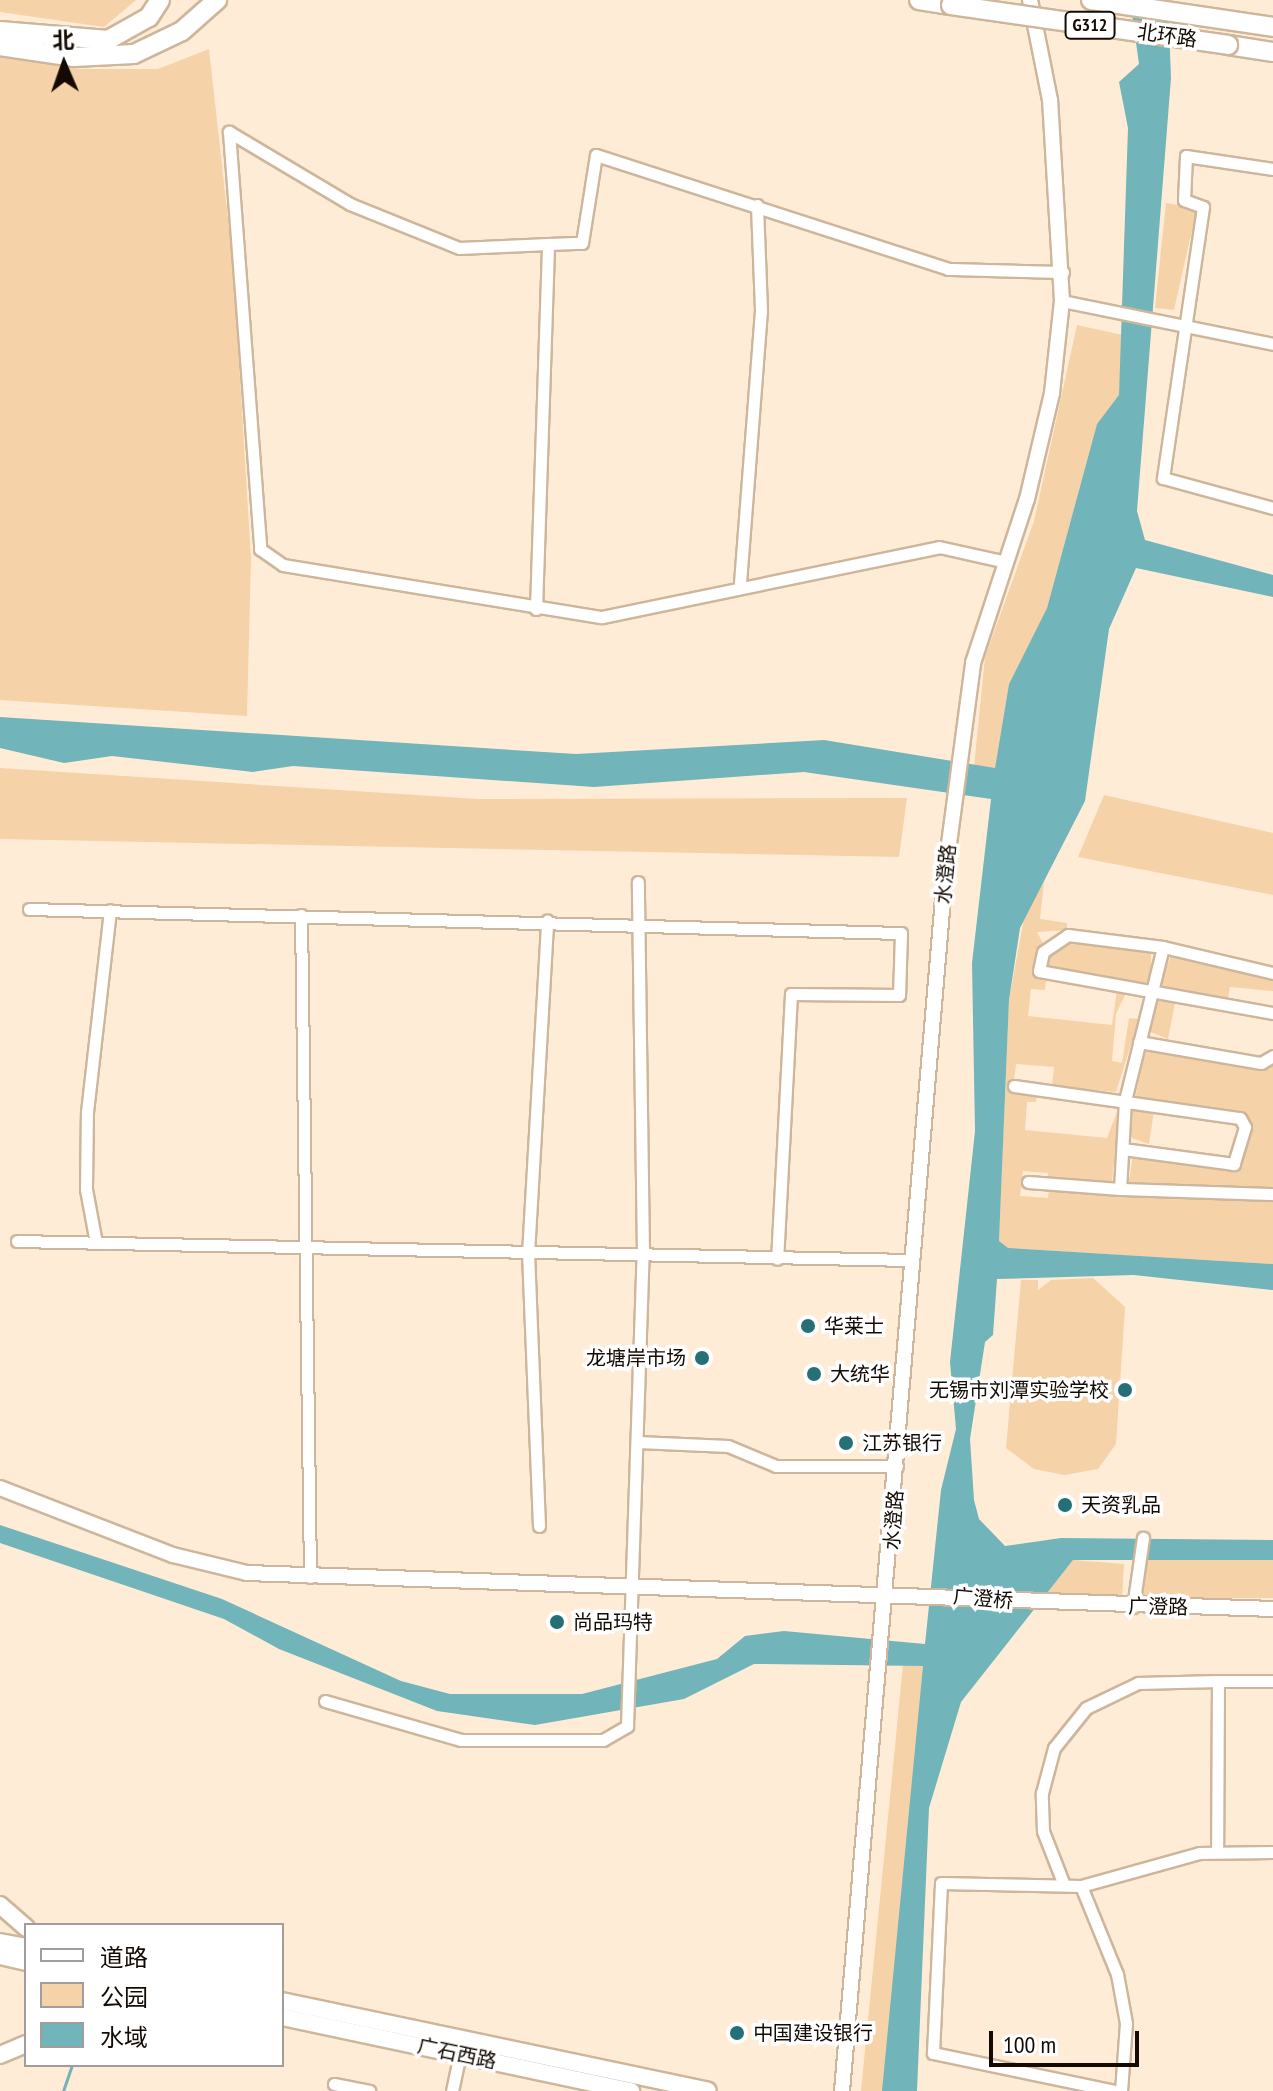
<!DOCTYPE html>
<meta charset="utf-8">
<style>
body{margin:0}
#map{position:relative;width:1273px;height:2091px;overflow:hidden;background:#ffecd6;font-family:"PT Sans Narrow","Noto Sans SC",sans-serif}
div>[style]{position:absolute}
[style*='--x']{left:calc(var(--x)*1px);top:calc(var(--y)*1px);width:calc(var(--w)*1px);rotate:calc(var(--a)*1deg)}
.green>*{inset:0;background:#f5d2a8;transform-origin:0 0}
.water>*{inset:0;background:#71b4ba}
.stream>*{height:3px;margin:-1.5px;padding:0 1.5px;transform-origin:1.5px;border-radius:1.5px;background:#71b4ba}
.roads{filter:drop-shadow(2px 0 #cdb69b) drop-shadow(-2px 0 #cdb69b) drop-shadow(0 2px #cdb69b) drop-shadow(0 -2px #cdb69b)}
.minor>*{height:11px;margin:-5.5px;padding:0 5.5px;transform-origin:5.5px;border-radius:5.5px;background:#fff}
.tertiary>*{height:14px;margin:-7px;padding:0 7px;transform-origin:7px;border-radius:7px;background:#fff}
.primary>*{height:16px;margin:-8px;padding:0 8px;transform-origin:8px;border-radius:8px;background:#fff}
.trunk>*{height:18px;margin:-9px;padding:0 9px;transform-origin:9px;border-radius:9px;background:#fff}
.bridges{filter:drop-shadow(2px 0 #cdb69b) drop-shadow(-2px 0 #cdb69b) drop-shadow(0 2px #cdb69b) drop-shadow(0 -2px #cdb69b)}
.trunk-bridge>*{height:18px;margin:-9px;padding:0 9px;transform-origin:9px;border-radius:9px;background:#fff}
.dots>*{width:22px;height:22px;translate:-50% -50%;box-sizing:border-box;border:4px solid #fff;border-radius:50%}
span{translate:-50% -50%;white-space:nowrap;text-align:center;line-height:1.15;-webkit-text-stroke:7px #fff;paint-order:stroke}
.shield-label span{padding:2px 6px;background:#fff;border:2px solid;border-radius:6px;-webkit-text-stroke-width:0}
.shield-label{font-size:18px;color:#130b03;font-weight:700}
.street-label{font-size:20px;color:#130b03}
.poi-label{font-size:20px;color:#130b03}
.left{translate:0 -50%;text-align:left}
.right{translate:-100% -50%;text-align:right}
.legend{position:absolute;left:24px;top:1923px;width:260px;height:144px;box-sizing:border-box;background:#fff;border:2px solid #a19d9a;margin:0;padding:10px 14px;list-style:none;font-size:24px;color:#130b03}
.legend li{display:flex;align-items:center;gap:16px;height:40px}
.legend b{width:40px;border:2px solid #a19d9a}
.north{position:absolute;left:24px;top:24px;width:80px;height:80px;-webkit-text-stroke:6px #fff;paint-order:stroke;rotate:358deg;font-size:22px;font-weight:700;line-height:32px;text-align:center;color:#130b03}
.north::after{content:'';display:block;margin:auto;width:28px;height:36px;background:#130b03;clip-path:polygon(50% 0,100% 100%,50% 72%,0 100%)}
.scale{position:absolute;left:989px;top:2031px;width:150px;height:36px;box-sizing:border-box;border:4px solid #130b03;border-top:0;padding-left:10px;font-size:24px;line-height:28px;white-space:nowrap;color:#130b03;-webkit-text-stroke:6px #fff;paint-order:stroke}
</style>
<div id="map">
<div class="green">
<i style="clip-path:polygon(0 0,136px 0,104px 27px,0 12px)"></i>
<i style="clip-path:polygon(209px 49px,233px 264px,251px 558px,247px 716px,0 700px,0 57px,81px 69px,158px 69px)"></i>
<i style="clip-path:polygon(1166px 203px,1197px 208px,1174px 310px,1155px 308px)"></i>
<i style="clip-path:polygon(1077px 325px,1123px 335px,1119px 396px,1097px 424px,1047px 608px,1009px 684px,995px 768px,974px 767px,985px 657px,1034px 521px)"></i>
<i style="clip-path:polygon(0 768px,478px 799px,907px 798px,899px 857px,0 839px)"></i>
<i style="clip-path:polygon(1104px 795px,1273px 833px,1273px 895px,1078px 857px)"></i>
<i style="clip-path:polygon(1044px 882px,1040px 919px,1067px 923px,1067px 930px,1037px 932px,1045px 947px,1034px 969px,1036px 979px,1046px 981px,1045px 990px,1031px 989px,1028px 1016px,1112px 1025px,1117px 990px,1127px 991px,1116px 1014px,1112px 1061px,1122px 1063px,1129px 1018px,1139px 1019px,1116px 1092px,1052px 1086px,1054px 1067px,1016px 1064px,1013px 1091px,1037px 1093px,1036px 1102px,1027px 1102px,1025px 1130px,1107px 1138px,1120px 1104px,1112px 1182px,1048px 1181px,1048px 1173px,1023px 1171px,1020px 1196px,1048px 1198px,1049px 1189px,1273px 1199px,1273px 1264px,1007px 1248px,999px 1241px,1009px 1000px,1026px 907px)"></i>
<i style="clip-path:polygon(1069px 939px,1151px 948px,1151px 979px,1142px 985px,1046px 975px,1044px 955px)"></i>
<i style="clip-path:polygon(1171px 956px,1273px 979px,1273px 991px,1230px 987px,1228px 998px,1273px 1010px,1164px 991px,1161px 980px)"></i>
<i style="clip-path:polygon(1158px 1001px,1175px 1003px,1168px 1039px,1148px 1031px)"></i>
<i style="clip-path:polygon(1146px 1049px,1273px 1062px,1273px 1189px,1129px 1182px,1133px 1153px,1234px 1166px,1242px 1162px,1246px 1133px,1247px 1122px,1135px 1098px)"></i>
<i style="clip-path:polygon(1133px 1110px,1154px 1111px,1149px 1144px,1129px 1137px)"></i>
<i style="clip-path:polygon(1093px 1278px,1125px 1307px,1116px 1444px,1098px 1469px,1064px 1475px,1034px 1469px,1006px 1448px,1021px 1280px,1038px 1280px,1038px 1290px,1051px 1280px)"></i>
<i style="clip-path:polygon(1073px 1560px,1124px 1564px,1122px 1599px,1043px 1597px)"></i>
<i style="left:1273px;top:1560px;width:38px;height:130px;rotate:90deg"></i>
<i style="clip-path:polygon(903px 1665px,923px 1666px,912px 1799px,884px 2083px,882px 2091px,861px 2091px)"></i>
</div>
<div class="water">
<i style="clip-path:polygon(1130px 0,1168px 0,1171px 78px,1137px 511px,1145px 540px,1273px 575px,1273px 597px,1136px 568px,1109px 629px,1085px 801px,1020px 928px,1009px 1000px,999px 1241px,1008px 1248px,1273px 1264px,1273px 1290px,1134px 1275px,997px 1279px,993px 1335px,985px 1342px,970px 1439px,974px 1500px,979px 1519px,1005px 1546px,1061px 1538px,1273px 1540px,1273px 1560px,1073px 1560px,961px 1702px,929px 1808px,917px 2091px,882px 2091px,923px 1666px,754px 1664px,684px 1699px,535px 1725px,437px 1711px,279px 1649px,224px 1619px,0 1543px,0 1525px,222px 1599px,401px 1681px,450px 1694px,582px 1694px,717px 1659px,745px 1636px,784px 1631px,925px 1644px,941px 1490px,956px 1429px,950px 1362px,975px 1131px,972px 963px,991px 799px,804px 772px,594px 787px,293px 766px,253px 772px,112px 756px,64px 763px,0 748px,0 717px,576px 754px,824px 740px,995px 768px,1009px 684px,1047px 608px,1097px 424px,1119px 395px,1128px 128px,1119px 82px,1139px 64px)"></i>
</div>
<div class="stream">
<i style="--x:63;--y:2091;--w:28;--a:-71"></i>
</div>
<div class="roads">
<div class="minor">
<i style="--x:1273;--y:169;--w:88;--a:-171.5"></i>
<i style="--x:1186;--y:156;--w:44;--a:92.6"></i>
<i style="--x:1184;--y:200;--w:20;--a:20"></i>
<i style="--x:1203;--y:207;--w:274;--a:98.4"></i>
<i style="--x:1163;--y:478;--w:114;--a:15.3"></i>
<i style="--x:548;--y:244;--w:89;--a:177.4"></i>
<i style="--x:459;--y:248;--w:118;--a:-158"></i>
<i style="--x:350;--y:204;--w:141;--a:-149.2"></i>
<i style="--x:229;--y:132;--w:418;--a:85.7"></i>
<i style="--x:260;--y:549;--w:28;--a:35"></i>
<i style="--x:283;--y:565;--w:323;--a:9.3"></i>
<i style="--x:602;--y:617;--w:344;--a:-11.7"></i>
<i style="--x:939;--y:547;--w:65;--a:12.5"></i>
<i style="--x:1062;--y:301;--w:215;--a:11.5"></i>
<i style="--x:740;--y:583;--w:274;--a:-85.6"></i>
<i style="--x:761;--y:310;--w:105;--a:-92.2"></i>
<i style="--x:536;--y:609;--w:365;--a:-88.1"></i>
<i style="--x:548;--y:244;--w:34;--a:-2"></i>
<i style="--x:582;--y:243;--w:89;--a:-81"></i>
<i style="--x:596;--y:155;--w:370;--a:17.9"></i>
<i style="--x:948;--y:269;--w:115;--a:1.5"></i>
<i style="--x:29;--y:909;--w:872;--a:1.58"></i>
<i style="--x:901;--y:933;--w:62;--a:91.8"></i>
<i style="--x:899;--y:995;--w:108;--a:-179.5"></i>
<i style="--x:791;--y:994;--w:265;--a:93"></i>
<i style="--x:301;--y:915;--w:662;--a:89.22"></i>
<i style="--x:1163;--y:947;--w:96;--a:-172.8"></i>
<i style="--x:1068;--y:935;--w:30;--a:146"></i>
<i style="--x:1043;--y:952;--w:19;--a:102"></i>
<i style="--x:1039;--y:971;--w:238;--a:10.2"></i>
<i style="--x:1273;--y:973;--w:113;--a:-166.7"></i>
<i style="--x:1163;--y:947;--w:158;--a:103.9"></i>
<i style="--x:1125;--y:1100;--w:89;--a:93.2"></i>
<i style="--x:1120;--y:1189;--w:153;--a:1.9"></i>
<i style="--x:1139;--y:1042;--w:124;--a:9.8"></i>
<i style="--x:1261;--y:1063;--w:14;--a:-30"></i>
<i style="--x:1014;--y:1086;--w:228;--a:8.1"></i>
<i style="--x:1240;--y:1118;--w:10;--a:61"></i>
<i style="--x:1245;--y:1127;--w:39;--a:107"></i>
<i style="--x:1234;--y:1164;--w:112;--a:-172.3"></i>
<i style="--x:1028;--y:1182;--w:92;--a:4.4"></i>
<i style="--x:17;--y:1241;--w:894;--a:1.22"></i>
<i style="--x:96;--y:1243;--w:55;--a:-100.5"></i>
<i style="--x:86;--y:1189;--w:77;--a:-89.3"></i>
<i style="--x:87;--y:1112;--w:203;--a:-83.5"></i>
<i style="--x:638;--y:1442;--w:90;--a:2.5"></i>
<i style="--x:728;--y:1446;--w:52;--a:22.6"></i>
<i style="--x:776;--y:1466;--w:121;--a:0"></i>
<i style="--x:539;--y:1526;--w:272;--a:-92.3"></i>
<i style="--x:528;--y:1254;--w:334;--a:-86.7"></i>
<i style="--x:1133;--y:1607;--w:70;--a:-81.8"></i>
<i style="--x:1218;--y:1681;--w:55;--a:0"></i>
<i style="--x:325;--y:1701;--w:141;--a:16"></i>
<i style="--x:461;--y:1740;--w:142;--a:0"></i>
<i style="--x:603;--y:1740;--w:28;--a:-30"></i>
<i style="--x:627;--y:1726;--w:473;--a:-88.1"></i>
<i style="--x:643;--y:1253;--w:371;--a:-90.8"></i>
<i style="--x:1064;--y:1885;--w:58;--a:-111.3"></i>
<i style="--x:1043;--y:1831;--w:38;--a:-92"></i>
<i style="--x:1042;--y:1793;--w:47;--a:-75.1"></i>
<i style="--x:1054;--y:1748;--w:51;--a:-51.3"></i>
<i style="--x:1086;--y:1708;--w:58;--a:-25.7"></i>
<i style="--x:1138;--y:1683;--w:80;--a:-1.4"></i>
<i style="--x:1218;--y:1681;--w:170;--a:90.3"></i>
<i style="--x:1081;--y:1886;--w:95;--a:67.8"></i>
<i style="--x:1117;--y:1974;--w:50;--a:79.6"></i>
<i style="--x:1126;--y:2023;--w:68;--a:94.2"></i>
<i style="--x:334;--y:2084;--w:36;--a:11"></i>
<i style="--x:452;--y:2091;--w:43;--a:-77.9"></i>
<i style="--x:1115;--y:2091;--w:186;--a:-168.2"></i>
<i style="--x:933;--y:2053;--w:170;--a:-87.3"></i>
<i style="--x:941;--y:1883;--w:140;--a:1.2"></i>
<i style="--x:1081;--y:1886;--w:123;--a:-15.6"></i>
<i style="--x:1199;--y:1853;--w:74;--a:-0.8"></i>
</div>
<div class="tertiary">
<i style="--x:0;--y:1488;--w:186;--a:21.2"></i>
<i style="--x:173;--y:1555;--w:76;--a:13.7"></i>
<i style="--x:247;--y:1573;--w:1027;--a:2.01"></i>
<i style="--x:842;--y:2091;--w:1221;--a:-85.16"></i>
<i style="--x:945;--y:874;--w:213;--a:-82.4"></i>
<i style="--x:973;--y:663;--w:173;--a:-71.8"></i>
<i style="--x:1027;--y:499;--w:109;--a:-76.7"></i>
<i style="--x:1052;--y:393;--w:93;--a:-83.8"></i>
<i style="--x:1062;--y:301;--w:201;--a:-93.4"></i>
<i style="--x:1050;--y:100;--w:102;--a:-101.3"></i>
</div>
<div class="primary">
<i style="--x:0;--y:1905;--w:35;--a:41"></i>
<i style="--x:0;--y:1942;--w:26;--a:11"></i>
<i style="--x:0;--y:1956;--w:27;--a:13"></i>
<i style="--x:282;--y:2001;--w:435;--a:11.9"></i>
<i style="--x:282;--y:2017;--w:357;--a:12"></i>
<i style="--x:0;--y:2055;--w:28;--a:-23"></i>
</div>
<div class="trunk">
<i style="--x:919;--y:0;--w:32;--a:9"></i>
<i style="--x:1091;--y:0;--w:184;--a:8.4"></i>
<i style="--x:0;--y:31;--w:108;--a:4.8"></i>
<i style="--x:108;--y:40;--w:47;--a:-29.3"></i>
<i style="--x:149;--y:17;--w:20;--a:-57"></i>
<i style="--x:1228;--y:45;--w:46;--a:8.8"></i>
<i style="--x:0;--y:46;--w:75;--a:8.5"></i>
<i style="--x:74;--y:57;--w:60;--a:-2.9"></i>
<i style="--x:134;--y:54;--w:53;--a:-25.6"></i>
<i style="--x:182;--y:31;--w:47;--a:-41.5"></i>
</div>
</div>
<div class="bridges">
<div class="trunk-bridge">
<i style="--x:951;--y:5;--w:280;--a:8.2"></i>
</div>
</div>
<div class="dots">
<i style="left:808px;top:1326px;background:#256f76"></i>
<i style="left:702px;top:1358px;background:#256f76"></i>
<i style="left:814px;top:1374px;background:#256f76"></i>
<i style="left:1125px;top:1390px;background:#256f76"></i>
<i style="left:846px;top:1443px;background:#256f76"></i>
<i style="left:1065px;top:1505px;background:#256f76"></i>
<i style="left:557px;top:1622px;background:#256f76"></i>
<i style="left:737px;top:2033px;background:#256f76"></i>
</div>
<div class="shield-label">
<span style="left:1090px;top:25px">G312</span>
</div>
<div class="street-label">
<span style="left:1167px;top:36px;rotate:8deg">北环路</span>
<span style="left:946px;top:874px;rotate:-84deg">水澄路</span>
<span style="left:894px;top:1520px;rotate:-86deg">水澄路</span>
<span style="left:983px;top:1599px;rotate:5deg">广澄桥</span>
<span style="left:1158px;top:1607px;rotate:1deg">广澄路</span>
<span style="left:457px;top:2054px;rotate:12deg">广石西路</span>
</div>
<div class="poi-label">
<span class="left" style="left:824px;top:1326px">华莱士</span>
<span class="right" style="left:686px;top:1358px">龙塘岸市场</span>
<span class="left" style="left:830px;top:1374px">大统华</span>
<span class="right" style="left:1109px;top:1390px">无锡市刘潭实验学校</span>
<span class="left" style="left:862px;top:1443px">江苏银行</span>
<span class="left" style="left:1081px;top:1505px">天资乳品</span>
<span class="left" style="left:573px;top:1622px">尚品玛特</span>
<span class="left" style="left:753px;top:2033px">中国建设银行</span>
</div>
<ul class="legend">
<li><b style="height:10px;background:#fff"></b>道路</li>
<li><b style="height:22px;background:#f5d2a8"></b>公园</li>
<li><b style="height:22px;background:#71b4ba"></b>水域</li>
</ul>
<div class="north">北</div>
<div class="scale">100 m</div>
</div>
